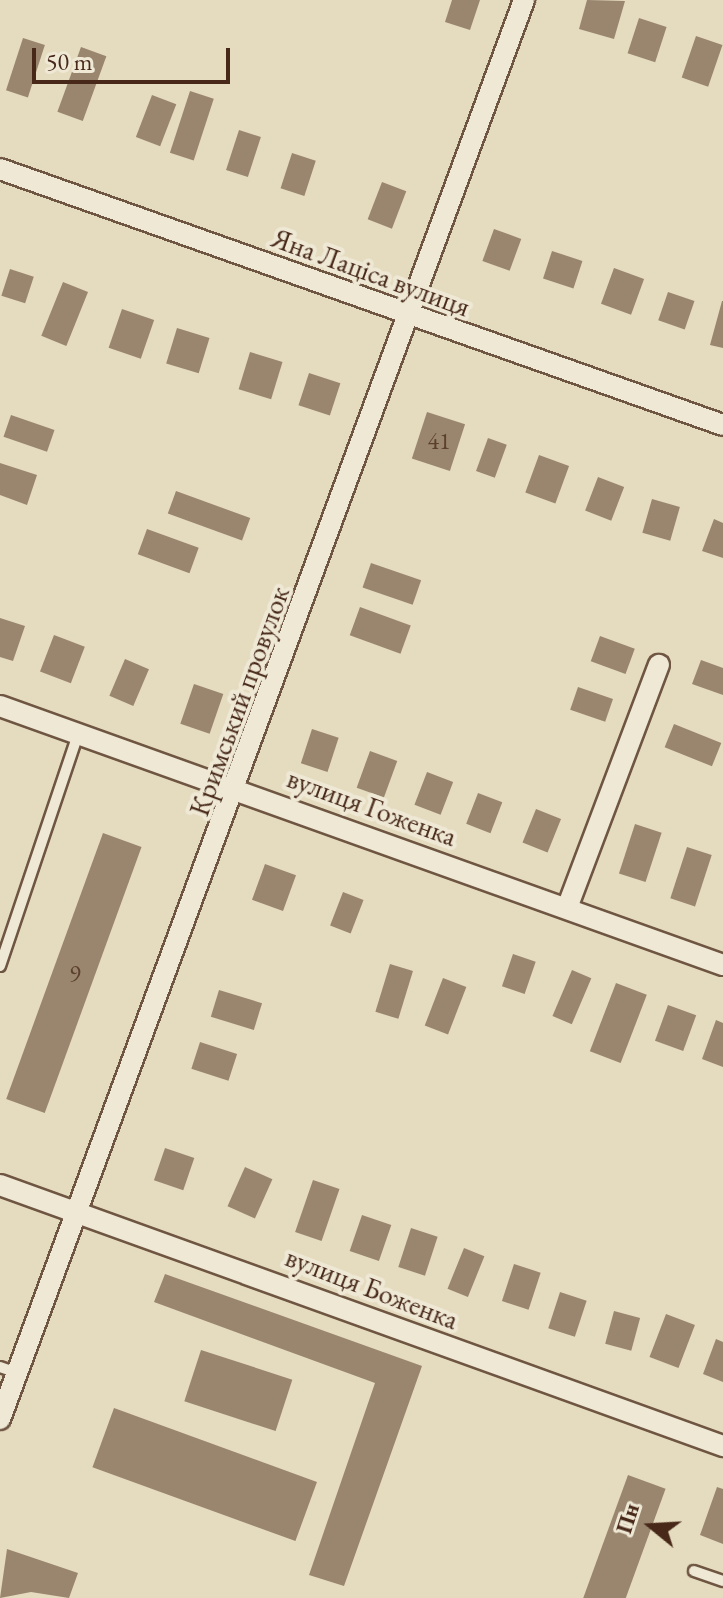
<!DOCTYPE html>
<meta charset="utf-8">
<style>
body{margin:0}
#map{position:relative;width:723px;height:1598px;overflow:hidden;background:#e5dbbf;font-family:"EB Garamond",serif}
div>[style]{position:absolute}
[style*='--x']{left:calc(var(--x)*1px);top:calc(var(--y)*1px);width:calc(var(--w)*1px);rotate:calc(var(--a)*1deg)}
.building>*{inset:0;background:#9a866f;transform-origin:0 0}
.roads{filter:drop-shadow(2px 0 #6f5642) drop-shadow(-2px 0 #6f5642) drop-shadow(0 2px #6f5642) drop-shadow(0 -2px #6f5642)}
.service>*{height:10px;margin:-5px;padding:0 5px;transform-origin:5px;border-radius:5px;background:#eee8d5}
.minor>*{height:20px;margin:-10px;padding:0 10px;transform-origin:10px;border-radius:10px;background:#eee8d5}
span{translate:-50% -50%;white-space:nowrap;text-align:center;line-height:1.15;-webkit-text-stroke:8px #eee8d5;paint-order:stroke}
.number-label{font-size:24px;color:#5c402e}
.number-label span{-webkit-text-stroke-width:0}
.street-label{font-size:28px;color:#482919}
.north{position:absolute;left:611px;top:1486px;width:80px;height:80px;-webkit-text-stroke:6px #eee8d5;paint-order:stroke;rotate:288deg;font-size:22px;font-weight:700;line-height:32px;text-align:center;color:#482919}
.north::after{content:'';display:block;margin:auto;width:28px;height:36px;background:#482919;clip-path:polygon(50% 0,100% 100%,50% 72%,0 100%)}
.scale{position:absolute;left:32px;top:48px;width:198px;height:36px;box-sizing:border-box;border:4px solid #482919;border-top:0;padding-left:10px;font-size:24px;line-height:28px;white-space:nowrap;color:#482919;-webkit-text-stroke:6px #eee8d5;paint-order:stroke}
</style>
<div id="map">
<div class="building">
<i style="clip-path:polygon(452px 0,480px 0,470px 30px,445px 22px)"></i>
<i style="clip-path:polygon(587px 0,625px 1px,614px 39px,579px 29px)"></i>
<i style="left:639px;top:18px;width:29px;height:37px;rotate:18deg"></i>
<i style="left:696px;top:36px;width:28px;height:44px;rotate:19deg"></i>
<i style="left:23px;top:38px;width:23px;height:55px;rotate:18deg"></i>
<i style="left:81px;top:47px;width:27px;height:69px;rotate:20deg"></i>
<i style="left:190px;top:91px;width:25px;height:65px;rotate:18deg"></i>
<i style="left:152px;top:95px;width:26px;height:45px;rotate:21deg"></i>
<i style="left:239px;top:130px;width:23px;height:42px;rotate:18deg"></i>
<i style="left:292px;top:153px;width:25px;height:37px;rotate:18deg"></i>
<i style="left:382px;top:182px;width:26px;height:40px;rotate:21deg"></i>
<i style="left:494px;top:229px;width:29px;height:34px;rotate:20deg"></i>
<i style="left:552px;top:251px;width:32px;height:29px;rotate:18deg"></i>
<i style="left:614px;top:268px;width:32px;height:38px;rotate:20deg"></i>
<i style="left:10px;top:269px;width:25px;height:28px;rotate:18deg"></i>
<i style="left:63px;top:282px;width:27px;height:58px;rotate:22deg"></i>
<i style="left:668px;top:292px;width:28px;height:30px;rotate:19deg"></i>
<i style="clip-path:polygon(722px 301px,723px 301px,723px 348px,710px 345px)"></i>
<i style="left:122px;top:309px;width:34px;height:41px;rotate:19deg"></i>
<i style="left:177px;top:328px;width:34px;height:37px;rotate:17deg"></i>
<i style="left:250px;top:352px;width:34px;height:39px;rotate:17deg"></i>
<i style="left:309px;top:373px;width:33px;height:34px;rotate:18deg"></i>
<i style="left:427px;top:412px;width:40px;height:49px;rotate:18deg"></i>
<i style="left:11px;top:415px;width:46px;height:23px;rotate:19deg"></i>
<i style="left:488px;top:438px;width:20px;height:35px;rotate:20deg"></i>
<i style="left:539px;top:455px;width:32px;height:40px;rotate:20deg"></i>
<i style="clip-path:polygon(0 463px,37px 475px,27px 505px,0 495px)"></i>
<i style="left:598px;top:477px;width:28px;height:36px;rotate:21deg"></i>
<i style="left:176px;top:491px;width:79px;height:24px;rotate:20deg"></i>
<i style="left:652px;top:499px;width:29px;height:35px;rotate:16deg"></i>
<i style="clip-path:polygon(714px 519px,723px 523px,723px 558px,702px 551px)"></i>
<i style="left:147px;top:529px;width:55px;height:27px;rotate:20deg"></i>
<i style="left:371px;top:563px;width:53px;height:26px;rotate:19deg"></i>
<i style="left:360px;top:607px;width:54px;height:30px;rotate:20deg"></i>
<i style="clip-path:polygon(0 618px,25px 626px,13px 661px,0 657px)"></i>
<i style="left:54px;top:635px;width:33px;height:39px;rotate:21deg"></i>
<i style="left:600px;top:636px;width:37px;height:27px;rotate:20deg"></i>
<i style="left:125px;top:659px;width:26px;height:40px;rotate:23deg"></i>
<i style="clip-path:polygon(701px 660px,723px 668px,723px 695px,692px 684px)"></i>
<i style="left:194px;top:684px;width:31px;height:42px;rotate:19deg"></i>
<i style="left:578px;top:687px;width:37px;height:24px;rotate:19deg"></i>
<i style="left:674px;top:724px;width:51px;height:25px;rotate:22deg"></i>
<i style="left:312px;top:729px;width:28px;height:36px;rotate:18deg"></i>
<i style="left:370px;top:751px;width:29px;height:39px;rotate:20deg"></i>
<i style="left:427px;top:772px;width:28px;height:35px;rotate:21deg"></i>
<i style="left:478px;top:793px;width:26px;height:33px;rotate:21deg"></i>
<i style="left:536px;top:809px;width:27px;height:36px;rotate:22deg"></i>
<i style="left:635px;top:824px;width:28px;height:52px;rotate:18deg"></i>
<i style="left:103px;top:833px;width:41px;height:283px;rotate:20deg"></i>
<i style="left:687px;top:847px;width:26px;height:54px;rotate:18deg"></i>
<i style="left:265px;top:864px;width:33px;height:38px;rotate:20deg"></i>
<i style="left:343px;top:892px;width:22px;height:36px;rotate:21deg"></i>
<i style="left:513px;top:954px;width:24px;height:34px;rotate:19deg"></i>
<i style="left:390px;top:964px;width:24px;height:50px;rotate:17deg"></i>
<i style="left:572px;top:970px;width:21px;height:50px;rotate:23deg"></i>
<i style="left:443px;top:978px;width:25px;height:51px;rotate:21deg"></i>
<i style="left:616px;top:983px;width:33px;height:73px;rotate:21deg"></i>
<i style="left:219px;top:990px;width:45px;height:28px;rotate:17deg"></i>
<i style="left:668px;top:1005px;width:30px;height:38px;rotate:20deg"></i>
<i style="clip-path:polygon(716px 1020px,723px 1023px,723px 1067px,702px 1059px)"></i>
<i style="left:200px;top:1042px;width:39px;height:28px;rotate:18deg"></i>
<i style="left:165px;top:1148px;width:31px;height:34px;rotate:19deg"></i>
<i style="left:245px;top:1167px;width:30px;height:43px;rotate:24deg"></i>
<i style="left:313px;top:1180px;width:28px;height:55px;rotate:19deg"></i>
<i style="left:362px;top:1215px;width:31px;height:38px;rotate:19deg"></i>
<i style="left:411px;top:1228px;width:28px;height:41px;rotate:18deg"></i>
<i style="left:464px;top:1248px;width:22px;height:44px;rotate:22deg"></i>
<i style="left:514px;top:1264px;width:28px;height:39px;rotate:18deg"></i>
<i style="clip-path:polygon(165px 1274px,422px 1366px,344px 1586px,309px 1575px,375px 1383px,154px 1302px)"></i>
<i style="left:560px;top:1292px;width:28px;height:38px;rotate:18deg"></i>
<i style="left:614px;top:1311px;width:27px;height:34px;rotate:15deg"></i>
<i style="left:666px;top:1314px;width:31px;height:46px;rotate:21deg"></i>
<i style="clip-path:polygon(716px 1339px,723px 1342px,723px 1382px,703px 1374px)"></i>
<i style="left:201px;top:1350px;width:96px;height:54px;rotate:18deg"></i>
<i style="left:114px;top:1408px;width:216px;height:63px;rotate:20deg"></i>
<i style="left:628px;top:1475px;width:40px;height:131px;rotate:20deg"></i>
<i style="clip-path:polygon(717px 1487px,723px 1489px,723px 1544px,700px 1535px)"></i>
<i style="clip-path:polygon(7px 1549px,78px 1573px,69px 1598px,31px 1592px,0 1598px)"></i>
</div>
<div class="roads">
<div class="service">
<i style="--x:0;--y:966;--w:245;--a:-71.4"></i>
<i style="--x:0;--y:1367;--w:18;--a:19"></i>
<i style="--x:694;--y:1571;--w:31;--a:19"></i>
</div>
<div class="minor">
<i style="--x:0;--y:169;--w:767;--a:19.5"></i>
<i style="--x:0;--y:706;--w:768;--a:19.71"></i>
<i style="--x:567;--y:908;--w:260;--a:-69.3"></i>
<i style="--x:0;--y:1185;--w:769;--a:19.85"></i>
<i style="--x:0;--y:1419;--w:1513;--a:-69.73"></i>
</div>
</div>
<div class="number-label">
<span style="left:439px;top:441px">41</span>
<span style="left:75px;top:974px">9</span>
</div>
<div class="street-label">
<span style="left:371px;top:272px;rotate:20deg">Яна Лаціса вулиця</span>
<span style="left:239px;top:701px;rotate:-70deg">Кримський провулок</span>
<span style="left:372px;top:807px;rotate:20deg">вулиця Гоженка</span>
<span style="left:372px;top:1288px;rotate:21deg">вулиця Боженка</span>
</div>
<div class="north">Пн</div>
<div class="scale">50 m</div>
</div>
